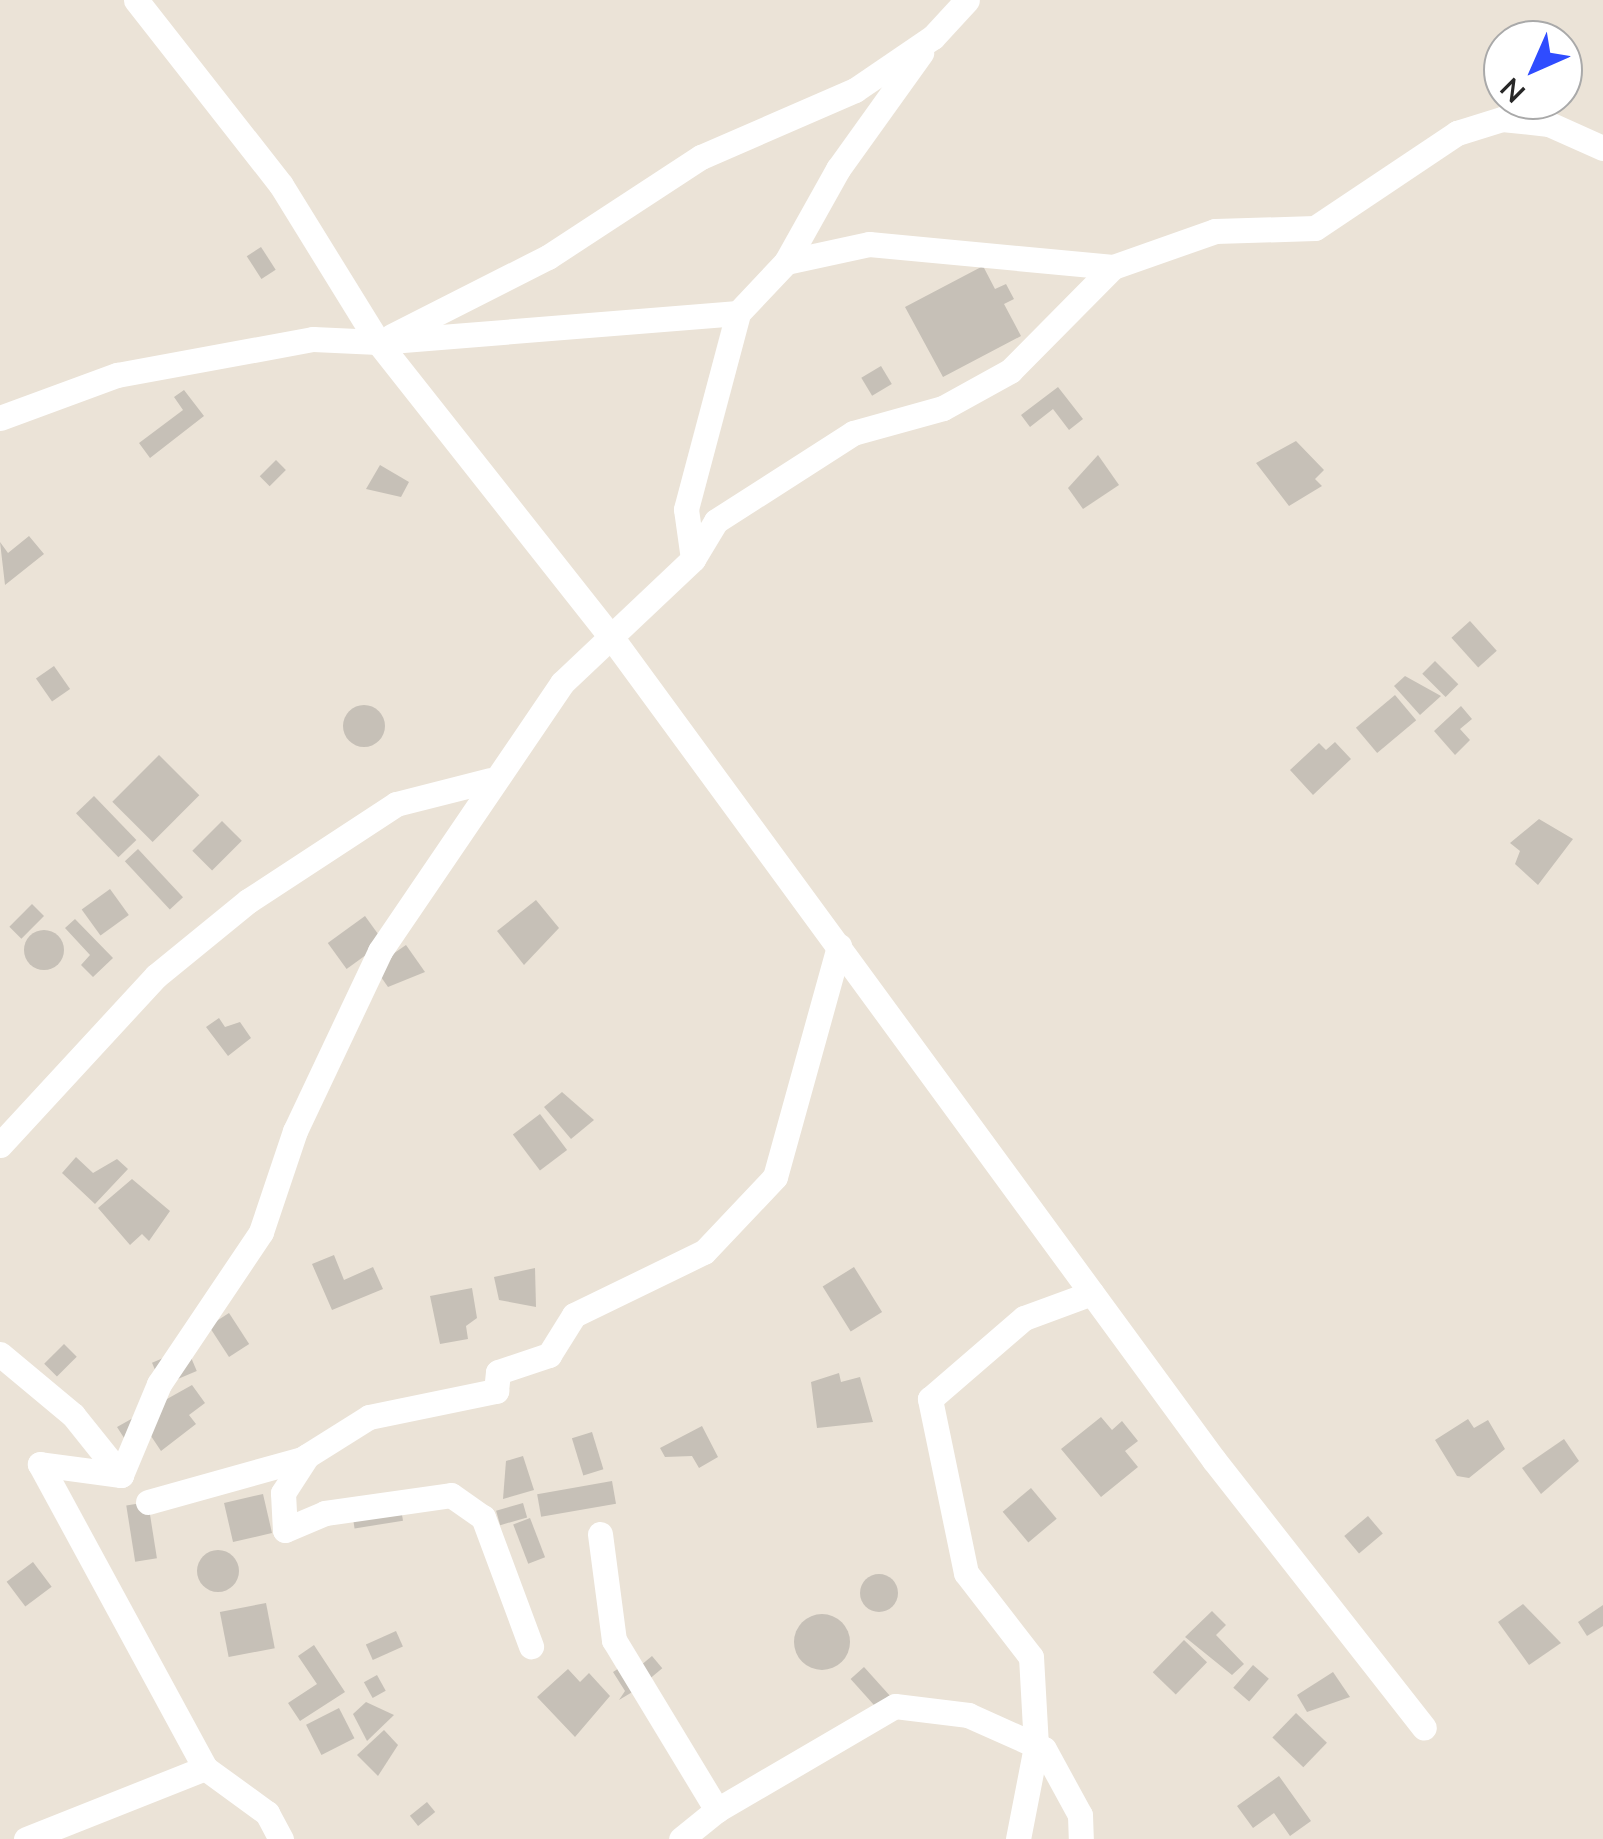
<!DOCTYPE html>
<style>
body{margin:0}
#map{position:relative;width:1603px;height:1839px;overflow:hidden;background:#ebe3d7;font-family:"Nunito Sans",sans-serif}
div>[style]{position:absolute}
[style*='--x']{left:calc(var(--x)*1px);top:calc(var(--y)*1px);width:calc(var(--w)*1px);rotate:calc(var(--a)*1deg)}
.building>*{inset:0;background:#c6c0b7;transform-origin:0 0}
.round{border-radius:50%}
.minor>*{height:25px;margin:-12.5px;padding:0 12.5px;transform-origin:12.5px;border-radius:12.5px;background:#fff}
span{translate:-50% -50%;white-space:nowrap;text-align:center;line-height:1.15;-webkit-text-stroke:8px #fff;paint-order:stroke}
.north{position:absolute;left:1483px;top:20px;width:100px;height:100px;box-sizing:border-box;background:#fff;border:2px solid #a9a9a9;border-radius:50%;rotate:225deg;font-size:28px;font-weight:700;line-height:40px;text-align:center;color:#272727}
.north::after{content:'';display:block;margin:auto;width:35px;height:45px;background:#2f4cff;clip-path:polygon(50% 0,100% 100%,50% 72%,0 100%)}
</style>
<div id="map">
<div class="building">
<i style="left:261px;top:247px;width:27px;height:17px;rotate:57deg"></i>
<i style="clip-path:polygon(983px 266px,995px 289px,1006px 284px,1014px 299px,1004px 304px,1021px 336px,943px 377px,905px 307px)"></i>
<i style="left:881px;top:366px;width:21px;height:23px;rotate:59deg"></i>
<i style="clip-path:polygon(1058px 387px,1083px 419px,1069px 430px,1053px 409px,1030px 427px,1021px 415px)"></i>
<i style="clip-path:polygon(184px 390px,204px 416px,150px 458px,139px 443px,183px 410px,174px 397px)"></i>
<i style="clip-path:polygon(1296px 441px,1324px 470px,1315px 479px,1322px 486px,1289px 506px,1256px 463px)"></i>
<i style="clip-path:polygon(1098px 455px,1119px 485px,1083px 509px,1068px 488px)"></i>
<i style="left:276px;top:460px;width:14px;height:23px;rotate:45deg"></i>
<i style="clip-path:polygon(380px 465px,409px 482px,401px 497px,366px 489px)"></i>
<i style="clip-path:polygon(29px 536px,44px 554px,5px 585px,0 542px,8px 553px)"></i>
<i style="left:1470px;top:621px;width:40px;height:25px;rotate:48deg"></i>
<i style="left:1435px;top:661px;width:33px;height:18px;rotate:45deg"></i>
<i style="left:54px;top:666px;width:28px;height:22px;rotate:55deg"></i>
<i style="clip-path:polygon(1405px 676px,1441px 696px,1420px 715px,1394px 686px)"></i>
<i style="left:1395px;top:695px;width:33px;height:51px;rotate:50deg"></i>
<i class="round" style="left:343px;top:705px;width:42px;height:42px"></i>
<i style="clip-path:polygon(1461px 706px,1472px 719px,1460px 729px,1470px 740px,1455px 755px,1434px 731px)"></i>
<i style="clip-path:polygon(1335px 742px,1351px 759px,1313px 795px,1290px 770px,1319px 743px,1326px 750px)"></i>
<i style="left:159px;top:755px;width:57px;height:66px;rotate:45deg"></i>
<i style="left:94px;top:796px;width:61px;height:25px;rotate:46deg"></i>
<i style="clip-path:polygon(1539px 819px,1573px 839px,1538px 885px,1515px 864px,1520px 851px,1510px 843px)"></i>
<i style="left:222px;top:821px;width:28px;height:42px;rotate:45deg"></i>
<i style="left:138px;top:849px;width:66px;height:18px;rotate:47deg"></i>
<i style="left:110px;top:889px;width:32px;height:35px;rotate:54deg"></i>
<i style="clip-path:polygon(536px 900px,559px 928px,524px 965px,497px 931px)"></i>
<i style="left:32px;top:904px;width:17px;height:32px;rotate:45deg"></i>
<i style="left:365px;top:916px;width:32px;height:46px;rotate:54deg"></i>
<i style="clip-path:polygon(75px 919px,113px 958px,93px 977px,81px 965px,90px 955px,65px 928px)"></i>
<i class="round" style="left:24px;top:930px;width:40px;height:40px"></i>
<i style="clip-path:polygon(406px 945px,425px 972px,388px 987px,374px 967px)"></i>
<i style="clip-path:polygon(219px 1018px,225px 1027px,240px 1022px,251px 1038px,228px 1056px,206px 1027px)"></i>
<i style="clip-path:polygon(562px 1092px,594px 1120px,571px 1139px,544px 1107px)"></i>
<i style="left:540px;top:1114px;width:45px;height:34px;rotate:53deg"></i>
<i style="clip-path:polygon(76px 1157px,93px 1173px,117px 1159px,128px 1169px,95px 1204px,62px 1173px)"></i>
<i style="clip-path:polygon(132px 1179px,170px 1211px,149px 1241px,142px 1234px,130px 1245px,98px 1208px)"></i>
<i style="clip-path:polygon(334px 1255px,344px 1280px,373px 1267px,383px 1289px,332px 1310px,312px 1264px)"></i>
<i style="left:854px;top:1267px;width:53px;height:37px;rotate:58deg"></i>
<i style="clip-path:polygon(535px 1268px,536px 1307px,499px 1300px,494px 1277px)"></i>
<i style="clip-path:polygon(472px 1288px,477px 1318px,466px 1326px,468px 1339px,440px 1344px,430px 1296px)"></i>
<i style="left:229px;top:1313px;width:37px;height:24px;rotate:57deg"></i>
<i style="left:64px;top:1344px;width:18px;height:28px;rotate:45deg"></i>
<i style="left:187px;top:1348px;width:25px;height:38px;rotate:67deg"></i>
<i style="clip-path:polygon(839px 1373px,841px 1382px,860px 1377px,873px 1422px,817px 1428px,811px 1382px)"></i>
<i style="clip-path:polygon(192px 1385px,205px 1403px,189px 1415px,196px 1424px,161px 1451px,145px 1427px,126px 1441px,117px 1427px)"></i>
<i style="clip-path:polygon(1101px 1417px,1112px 1430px,1122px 1421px,1138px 1441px,1125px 1451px,1138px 1467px,1101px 1497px,1061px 1449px)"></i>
<i style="clip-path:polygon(1468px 1419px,1474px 1428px,1488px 1420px,1505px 1449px,1469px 1478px,1457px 1476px,1435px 1440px)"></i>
<i style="clip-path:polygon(702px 1426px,718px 1457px,699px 1468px,692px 1456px,665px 1457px,660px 1448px)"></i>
<i style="left:592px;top:1432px;width:39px;height:21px;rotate:73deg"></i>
<i style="clip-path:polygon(1564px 1439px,1579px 1461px,1541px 1494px,1522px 1468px)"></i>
<i style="clip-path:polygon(523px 1456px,534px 1490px,503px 1499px,506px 1461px)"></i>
<i style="left:612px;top:1481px;width:23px;height:76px;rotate:80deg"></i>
<i style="left:1031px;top:1488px;width:40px;height:37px;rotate:50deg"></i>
<i style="left:263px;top:1494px;width:40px;height:40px;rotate:77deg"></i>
<i style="left:148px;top:1502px;width:57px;height:22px;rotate:81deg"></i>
<i style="left:400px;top:1502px;width:19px;height:49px;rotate:81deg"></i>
<i style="left:523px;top:1503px;width:15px;height:28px;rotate:74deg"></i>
<i style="left:1368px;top:1516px;width:23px;height:31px;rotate:50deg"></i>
<i style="left:530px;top:1518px;width:42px;height:18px;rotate:69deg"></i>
<i class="round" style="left:197px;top:1550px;width:42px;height:42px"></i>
<i style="left:33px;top:1562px;width:31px;height:33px;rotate:53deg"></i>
<i class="round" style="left:860px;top:1574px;width:38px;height:38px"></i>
<i style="left:266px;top:1603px;width:46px;height:47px;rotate:79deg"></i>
<i style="clip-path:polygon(1523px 1604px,1561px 1643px,1529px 1665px,1498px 1622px)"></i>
<i style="clip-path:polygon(1603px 1605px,1603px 1626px,1587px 1636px,1578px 1622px)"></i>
<i style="clip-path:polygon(1212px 1611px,1226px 1625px,1216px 1635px,1244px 1664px,1232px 1675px,1185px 1637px)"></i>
<i class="round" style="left:794px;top:1614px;width:56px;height:56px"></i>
<i style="left:396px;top:1631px;width:17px;height:33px;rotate:66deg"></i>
<i style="left:1184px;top:1640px;width:32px;height:45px;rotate:44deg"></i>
<i style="clip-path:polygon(314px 1645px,345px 1692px,300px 1721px,288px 1703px,317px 1684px,298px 1656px)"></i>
<i style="left:652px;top:1656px;width:16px;height:27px;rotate:50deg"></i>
<i style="clip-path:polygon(624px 1665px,639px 1688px,619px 1700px,625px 1691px,613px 1672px)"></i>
<i style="left:1253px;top:1665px;width:21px;height:30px;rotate:41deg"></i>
<i style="left:864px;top:1667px;width:39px;height:18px;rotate:48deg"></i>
<i style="clip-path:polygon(568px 1669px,580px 1682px,589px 1673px,610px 1696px,575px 1737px,537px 1697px)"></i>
<i style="clip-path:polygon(1333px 1672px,1350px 1697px,1307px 1712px,1297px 1695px)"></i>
<i style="left:377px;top:1675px;width:18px;height:15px;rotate:61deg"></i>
<i style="clip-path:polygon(366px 1702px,394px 1715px,367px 1741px,353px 1714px)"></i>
<i style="left:339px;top:1708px;width:34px;height:37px;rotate:63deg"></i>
<i style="left:1296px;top:1713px;width:43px;height:34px;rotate:44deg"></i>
<i style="clip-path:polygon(384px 1730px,398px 1745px,378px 1776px,357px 1755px)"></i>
<i style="clip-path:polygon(1279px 1776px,1311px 1821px,1290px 1836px,1274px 1813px,1253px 1828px,1237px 1806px)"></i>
<i style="left:427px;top:1802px;width:13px;height:22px;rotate:51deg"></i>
</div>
<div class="minor">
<i style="--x:136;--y:0;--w:235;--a:51.9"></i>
<i style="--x:281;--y:185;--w:185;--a:58.3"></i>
<i style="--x:378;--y:342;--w:372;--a:51.7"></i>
<i style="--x:609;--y:634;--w:1024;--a:53.78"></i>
<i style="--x:1214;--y:1460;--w:340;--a:51.9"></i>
<i style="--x:786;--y:262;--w:107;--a:-60.8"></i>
<i style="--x:838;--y:169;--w:143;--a:-54.4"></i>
<i style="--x:392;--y:336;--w:175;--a:-26.9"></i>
<i style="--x:548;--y:257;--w:183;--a:-33.2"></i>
<i style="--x:701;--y:157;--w:168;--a:-23.5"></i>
<i style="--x:855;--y:90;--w:94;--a:-34.2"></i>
<i style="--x:933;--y:37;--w:50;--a:-47.4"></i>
<i style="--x:0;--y:418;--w:125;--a:-20.2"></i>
<i style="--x:117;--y:375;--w:199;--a:-10.4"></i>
<i style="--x:313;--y:339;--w:65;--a:2.6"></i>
<i style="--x:378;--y:342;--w:361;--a:-4.6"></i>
<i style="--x:738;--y:313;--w:70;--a:-46.7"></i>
<i style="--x:786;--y:262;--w:85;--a:-12.2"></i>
<i style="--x:869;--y:244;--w:245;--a:5.4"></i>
<i style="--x:1113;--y:267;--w:108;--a:-19.4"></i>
<i style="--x:1215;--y:231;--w:100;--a:-1.7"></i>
<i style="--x:1315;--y:228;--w:171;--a:-33.8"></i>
<i style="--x:1457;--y:133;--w:47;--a:-17.3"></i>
<i style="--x:1502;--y:119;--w:47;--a:6.1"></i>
<i style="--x:1549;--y:124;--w:59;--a:24"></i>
<i style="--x:693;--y:559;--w:50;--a:-98"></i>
<i style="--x:686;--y:509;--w:203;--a:-75.1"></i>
<i style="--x:0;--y:1145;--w:230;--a:-47.3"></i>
<i style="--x:156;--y:976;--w:119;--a:-39.2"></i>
<i style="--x:248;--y:901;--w:177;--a:-33.2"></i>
<i style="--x:396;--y:804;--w:97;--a:-14.3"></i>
<i style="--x:0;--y:1354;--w:95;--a:39.9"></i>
<i style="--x:73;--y:1415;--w:77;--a:51.3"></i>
<i style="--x:307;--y:1456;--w:44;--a:123"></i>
<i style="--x:283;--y:1493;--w:37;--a:87"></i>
<i style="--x:285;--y:1530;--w:43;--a:-23"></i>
<i style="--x:325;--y:1513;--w:127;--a:-8.1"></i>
<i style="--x:451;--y:1495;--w:39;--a:35"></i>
<i style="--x:483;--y:1517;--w:138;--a:69.6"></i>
<i style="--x:121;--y:1475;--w:99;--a:-67.3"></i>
<i style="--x:159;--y:1384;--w:183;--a:-56.1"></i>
<i style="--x:261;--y:1232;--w:107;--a:-71.4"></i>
<i style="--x:295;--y:1131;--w:199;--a:-64.7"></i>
<i style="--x:380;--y:951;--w:324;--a:-55.8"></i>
<i style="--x:562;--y:683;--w:180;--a:-43.4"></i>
<i style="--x:693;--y:559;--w:44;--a:-58.8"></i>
<i style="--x:716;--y:521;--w:163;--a:-32.7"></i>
<i style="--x:853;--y:433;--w:93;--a:-15.5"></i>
<i style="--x:943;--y:408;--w:77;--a:-28.9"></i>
<i style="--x:1010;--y:371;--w:146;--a:-45.3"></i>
<i style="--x:121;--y:1475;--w:82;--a:-172.3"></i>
<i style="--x:40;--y:1464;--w:346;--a:61.5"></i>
<i style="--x:205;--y:1768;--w:77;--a:36"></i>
<i style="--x:267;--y:1813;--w:30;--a:62"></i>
<i style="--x:148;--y:1502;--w:160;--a:-15.6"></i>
<i style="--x:302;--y:1459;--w:79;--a:-32.1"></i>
<i style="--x:369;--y:1417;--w:130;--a:-11.6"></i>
<i style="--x:496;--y:1391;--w:19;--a:-84"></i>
<i style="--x:498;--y:1372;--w:54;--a:-18.4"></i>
<i style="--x:549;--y:1355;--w:47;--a:-58"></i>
<i style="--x:574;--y:1315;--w:144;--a:-25.9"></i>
<i style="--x:704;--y:1252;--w:103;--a:-46.6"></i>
<i style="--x:775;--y:1177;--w:240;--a:-74.5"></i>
<i style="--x:600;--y:1534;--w:107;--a:82.5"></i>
<i style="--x:614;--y:1640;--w:199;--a:58.8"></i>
<i style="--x:717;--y:1810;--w:46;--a:141.1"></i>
<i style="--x:717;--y:1810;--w:206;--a:-30.3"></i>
<i style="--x:895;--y:1706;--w:74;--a:7"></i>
<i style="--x:968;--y:1715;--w:83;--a:24.1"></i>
<i style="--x:1044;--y:1749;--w:75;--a:61.4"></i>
<i style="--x:1080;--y:1815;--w:24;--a:88"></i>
<i style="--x:26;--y:1839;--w:193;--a:-21.6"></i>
<i style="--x:1018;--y:1839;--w:95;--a:-79"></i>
<i style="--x:1036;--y:1746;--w:89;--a:-93.2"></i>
<i style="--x:1031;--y:1657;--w:106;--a:-127.7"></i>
<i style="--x:966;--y:1573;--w:178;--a:-101.7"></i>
<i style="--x:930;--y:1399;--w:124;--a:-40.8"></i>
<i style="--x:1024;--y:1318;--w:72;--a:-20.2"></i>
</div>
<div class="north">N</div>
</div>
